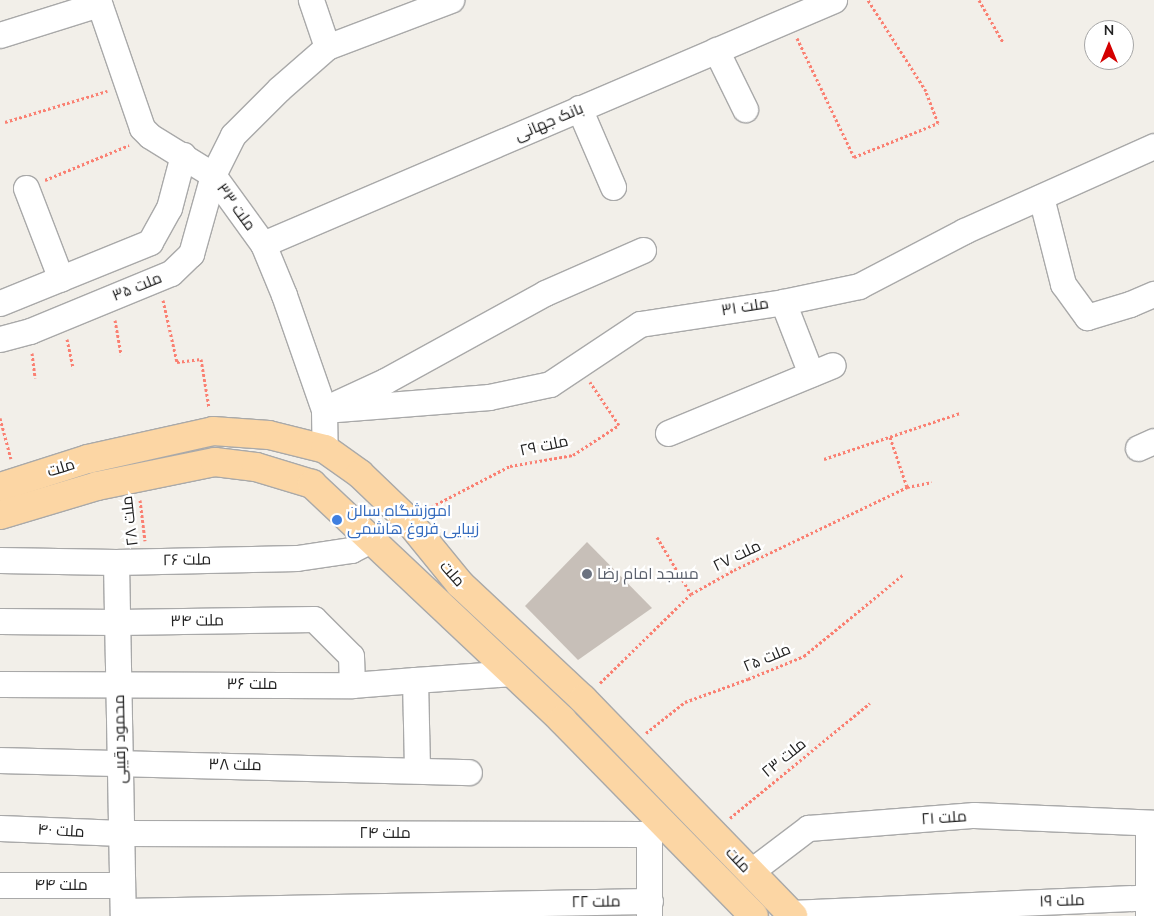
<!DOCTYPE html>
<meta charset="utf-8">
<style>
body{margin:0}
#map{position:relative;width:1154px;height:916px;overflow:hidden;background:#f2efe9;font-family:"Nunito Sans",Cairo,sans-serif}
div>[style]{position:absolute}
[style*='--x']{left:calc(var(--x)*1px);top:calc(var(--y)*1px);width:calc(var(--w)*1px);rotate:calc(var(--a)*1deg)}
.building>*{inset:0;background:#c7bfb8}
.path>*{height:3px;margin-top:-1.5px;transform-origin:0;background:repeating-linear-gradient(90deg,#fa8072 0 2.5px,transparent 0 5px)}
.roads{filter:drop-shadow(1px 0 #a9a9a9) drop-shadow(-1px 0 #a9a9a9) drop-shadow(0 1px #a9a9a9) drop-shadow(0 -1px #a9a9a9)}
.minor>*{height:25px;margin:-12.5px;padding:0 12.5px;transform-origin:12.5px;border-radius:12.5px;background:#fff}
.major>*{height:28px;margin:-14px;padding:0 14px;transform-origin:14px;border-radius:14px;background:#fcd6a4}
.dots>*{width:14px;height:14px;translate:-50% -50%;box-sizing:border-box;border:2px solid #fff;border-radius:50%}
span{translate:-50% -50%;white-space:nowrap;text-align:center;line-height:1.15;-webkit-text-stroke:4.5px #fff;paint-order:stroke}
.street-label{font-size:16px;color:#222}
.shop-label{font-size:16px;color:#366cbe}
.left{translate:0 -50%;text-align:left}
.worship-label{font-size:16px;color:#5b616d}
.north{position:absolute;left:1084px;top:20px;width:50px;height:50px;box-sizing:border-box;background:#fff;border:1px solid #a7a7a7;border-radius:50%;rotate:0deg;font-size:14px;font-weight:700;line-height:20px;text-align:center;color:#222}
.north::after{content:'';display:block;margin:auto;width:18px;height:22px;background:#d40000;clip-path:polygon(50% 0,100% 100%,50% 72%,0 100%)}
</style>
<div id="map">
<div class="building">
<i style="clip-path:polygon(587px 542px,652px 608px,578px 660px,525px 606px)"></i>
</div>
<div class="path">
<i style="--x:979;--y:0;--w:48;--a:60.3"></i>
<i style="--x:797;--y:38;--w:132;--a:64.4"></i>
<i style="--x:854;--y:157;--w:91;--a:-22"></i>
<i style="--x:938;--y:123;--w:34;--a:-111"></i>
<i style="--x:926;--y:91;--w:108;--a:-122.5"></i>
<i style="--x:5;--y:122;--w:107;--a:-16.9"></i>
<i style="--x:45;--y:180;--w:91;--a:-22.6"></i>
<i style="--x:163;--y:300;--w:64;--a:77.3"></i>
<i style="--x:177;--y:362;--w:24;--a:-7"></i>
<i style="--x:201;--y:359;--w:50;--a:80.7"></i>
<i style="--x:115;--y:320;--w:35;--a:80"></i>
<i style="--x:67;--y:339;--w:30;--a:78"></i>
<i style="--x:32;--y:353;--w:25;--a:83"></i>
<i style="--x:0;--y:418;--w:42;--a:75"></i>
<i style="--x:890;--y:437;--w:53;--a:71.2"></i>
<i style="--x:824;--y:459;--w:144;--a:-18.7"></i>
<i style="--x:140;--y:500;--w:41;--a:83"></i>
<i style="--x:427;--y:509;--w:93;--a:-27.4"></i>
<i style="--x:510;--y:466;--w:64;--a:-9.9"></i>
<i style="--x:573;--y:455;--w:55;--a:-33.1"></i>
<i style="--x:619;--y:425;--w:52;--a:-124"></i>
<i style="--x:657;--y:537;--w:66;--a:59.2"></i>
<i style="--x:600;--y:683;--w:127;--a:-44.4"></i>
<i style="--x:691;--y:594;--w:49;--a:-29.2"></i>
<i style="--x:734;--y:570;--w:192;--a:-25.6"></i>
<i style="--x:907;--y:487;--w:25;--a:-11"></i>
<i style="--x:646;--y:733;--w:50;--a:-38.5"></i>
<i style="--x:685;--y:702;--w:67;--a:-20.1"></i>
<i style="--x:748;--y:679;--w:61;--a:-22.3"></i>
<i style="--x:804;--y:656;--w:129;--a:-39.4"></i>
<i style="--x:730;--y:818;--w:181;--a:-39.4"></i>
</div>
<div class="roads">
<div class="minor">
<i style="--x:98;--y:0;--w:135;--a:71"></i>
<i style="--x:142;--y:128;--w:11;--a:45"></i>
<i style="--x:150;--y:136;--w:74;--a:31.8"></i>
<i style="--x:213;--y:175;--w:85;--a:54.1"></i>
<i style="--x:263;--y:244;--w:55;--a:67.6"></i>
<i style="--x:284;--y:295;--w:122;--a:70.8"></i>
<i style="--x:324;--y:410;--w:39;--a:89"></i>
<i style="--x:0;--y:35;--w:104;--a:-17.4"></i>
<i style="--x:327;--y:47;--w:133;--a:-20.8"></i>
<i style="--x:716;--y:50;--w:66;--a:63.8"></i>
<i style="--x:579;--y:108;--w:86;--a:66.7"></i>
<i style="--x:26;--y:188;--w:97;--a:69"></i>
<i style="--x:1041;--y:197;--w:90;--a:75.8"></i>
<i style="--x:1063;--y:284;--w:41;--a:54"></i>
<i style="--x:1087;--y:317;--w:45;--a:-16.8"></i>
<i style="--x:1130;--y:304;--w:26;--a:-23"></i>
<i style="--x:263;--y:244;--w:621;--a:-23.14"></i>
<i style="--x:783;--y:302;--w:77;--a:68.7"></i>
<i style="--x:0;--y:303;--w:162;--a:-22.1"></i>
<i style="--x:150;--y:242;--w:39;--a:-61"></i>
<i style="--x:169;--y:208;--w:55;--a:-75.2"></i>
<i style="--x:0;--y:339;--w:31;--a:-15"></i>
<i style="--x:30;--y:331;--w:152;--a:-22.4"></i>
<i style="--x:171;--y:273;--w:28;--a:-44"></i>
<i style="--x:191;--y:254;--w:82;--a:-74.4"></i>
<i style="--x:213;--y:175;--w:45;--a:-63.4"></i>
<i style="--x:233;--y:135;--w:65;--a:-45"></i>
<i style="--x:279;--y:89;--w:64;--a:-41.2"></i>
<i style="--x:327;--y:47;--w:50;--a:-108.8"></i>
<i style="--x:337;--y:403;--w:53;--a:-24.6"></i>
<i style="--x:385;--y:381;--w:183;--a:-28.8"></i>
<i style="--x:545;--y:293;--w:107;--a:-23.7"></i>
<i style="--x:324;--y:410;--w:166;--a:-4.5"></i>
<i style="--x:489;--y:397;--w:62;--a:-12"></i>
<i style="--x:550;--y:384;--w:108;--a:-33.7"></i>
<i style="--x:640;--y:324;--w:145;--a:-8.7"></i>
<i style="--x:783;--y:302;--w:78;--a:-11.9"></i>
<i style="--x:859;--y:286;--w:119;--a:-27.6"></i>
<i style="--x:964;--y:231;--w:208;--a:-24.1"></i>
<i style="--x:668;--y:433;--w:178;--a:-22.4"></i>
<i style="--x:1138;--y:448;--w:17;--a:-24"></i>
<i style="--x:0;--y:560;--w:116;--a:1"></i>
<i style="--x:116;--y:562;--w:181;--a:-1.3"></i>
<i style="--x:297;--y:558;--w:55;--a:-8.4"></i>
<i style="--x:351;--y:550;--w:22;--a:-27"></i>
<i style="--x:116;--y:562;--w:354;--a:88.9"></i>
<i style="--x:0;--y:621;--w:118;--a:0.5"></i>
<i style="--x:118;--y:622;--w:196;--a:-0.9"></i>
<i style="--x:314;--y:619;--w:52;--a:45"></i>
<i style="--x:351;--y:656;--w:29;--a:88"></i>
<i style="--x:415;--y:680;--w:97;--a:-4.1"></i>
<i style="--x:0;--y:684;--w:352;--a:0.2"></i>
<i style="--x:352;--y:685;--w:63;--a:-4.5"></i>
<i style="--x:415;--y:680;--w:90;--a:88.7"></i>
<i style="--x:0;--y:760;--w:469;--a:1.5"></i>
<i style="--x:1148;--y:823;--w:93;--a:90"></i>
<i style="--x:0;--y:828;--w:121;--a:2.4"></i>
<i style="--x:121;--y:833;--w:528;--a:0.11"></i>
<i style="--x:750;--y:872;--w:73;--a:-37.2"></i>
<i style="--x:808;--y:828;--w:167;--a:-4.5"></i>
<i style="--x:974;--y:815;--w:180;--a:2.5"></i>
<i style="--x:0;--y:885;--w:122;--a:0"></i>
<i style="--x:123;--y:911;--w:527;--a:-1.09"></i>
<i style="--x:790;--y:913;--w:364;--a:-2.5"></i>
<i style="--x:649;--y:916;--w:82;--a:-90"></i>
<i style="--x:649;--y:834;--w:16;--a:-35"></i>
</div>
<div class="major">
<i style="--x:0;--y:487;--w:92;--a:-17.7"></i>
<i style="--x:88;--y:459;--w:128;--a:-12.6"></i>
<i style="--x:213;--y:431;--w:56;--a:4.1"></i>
<i style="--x:269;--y:435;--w:58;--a:14"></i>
<i style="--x:325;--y:449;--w:43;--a:35.5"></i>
<i style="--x:360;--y:474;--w:65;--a:43.8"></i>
<i style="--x:407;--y:519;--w:84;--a:50.8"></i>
<i style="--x:460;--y:584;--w:168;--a:43.1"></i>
<i style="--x:583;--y:699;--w:302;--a:45.9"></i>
<i style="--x:0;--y:515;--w:101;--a:-16.6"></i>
<i style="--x:97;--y:486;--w:120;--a:-11.5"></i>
<i style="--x:215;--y:462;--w:41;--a:7"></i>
<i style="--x:256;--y:467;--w:59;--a:16.9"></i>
<i style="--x:312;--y:484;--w:344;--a:43.3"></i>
<i style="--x:562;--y:720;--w:274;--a:45.6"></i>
</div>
</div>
<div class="dots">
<i style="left:337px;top:520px;background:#3f7fe0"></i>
<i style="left:587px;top:574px;background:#6b7280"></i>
</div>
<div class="street-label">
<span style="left:549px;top:122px;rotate:-23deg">بانک جهانی</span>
<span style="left:236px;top:207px;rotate:54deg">ملت ۳۳</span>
<span style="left:137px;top:287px;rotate:-22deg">ملت ۳۵</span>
<span style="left:745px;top:307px;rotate:-9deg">ملت ۳۱</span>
<span style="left:544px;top:446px;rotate:-12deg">ملت ۲۹</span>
<span style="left:61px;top:468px;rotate:-17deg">ملت</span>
<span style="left:130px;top:521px;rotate:-97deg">ملت ۲۸</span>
<span style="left:737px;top:556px;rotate:-26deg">ملت ۲۷</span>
<span style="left:187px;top:560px;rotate:-1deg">ملت ۲۶</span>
<span style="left:452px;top:574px;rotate:49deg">ملت</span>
<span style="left:197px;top:621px;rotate:-1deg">ملت ۳۴</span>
<span style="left:767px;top:658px;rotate:-23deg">ملت ۲۵</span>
<span style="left:252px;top:684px">ملت ۳۶</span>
<span style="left:120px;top:739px;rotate:-91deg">محمود رقیبی</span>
<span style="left:784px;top:758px;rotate:-39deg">ملت ۲۳</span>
<span style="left:235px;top:765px;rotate:1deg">ملت ۳۸</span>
<span style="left:944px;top:818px;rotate:-4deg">ملت ۲۱</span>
<span style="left:61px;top:831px;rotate:3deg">ملت ۴۰</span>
<span style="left:385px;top:833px">ملت ۲۴</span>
<span style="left:738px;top:860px;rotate:47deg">ملت</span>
<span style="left:61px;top:885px">ملت ۴۴</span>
<span style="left:1062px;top:901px;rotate:-2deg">ملت ۱۹</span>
<span style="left:596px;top:902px;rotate:-1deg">ملت ۲۲</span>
</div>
<div class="shop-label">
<span class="left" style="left:347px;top:520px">اموزشگاه سالن<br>زیبایی فروغ هاشمی</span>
</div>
<div class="worship-label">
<span class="left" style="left:597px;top:574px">مسجد امام رضا</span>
</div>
<div class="north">N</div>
</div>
